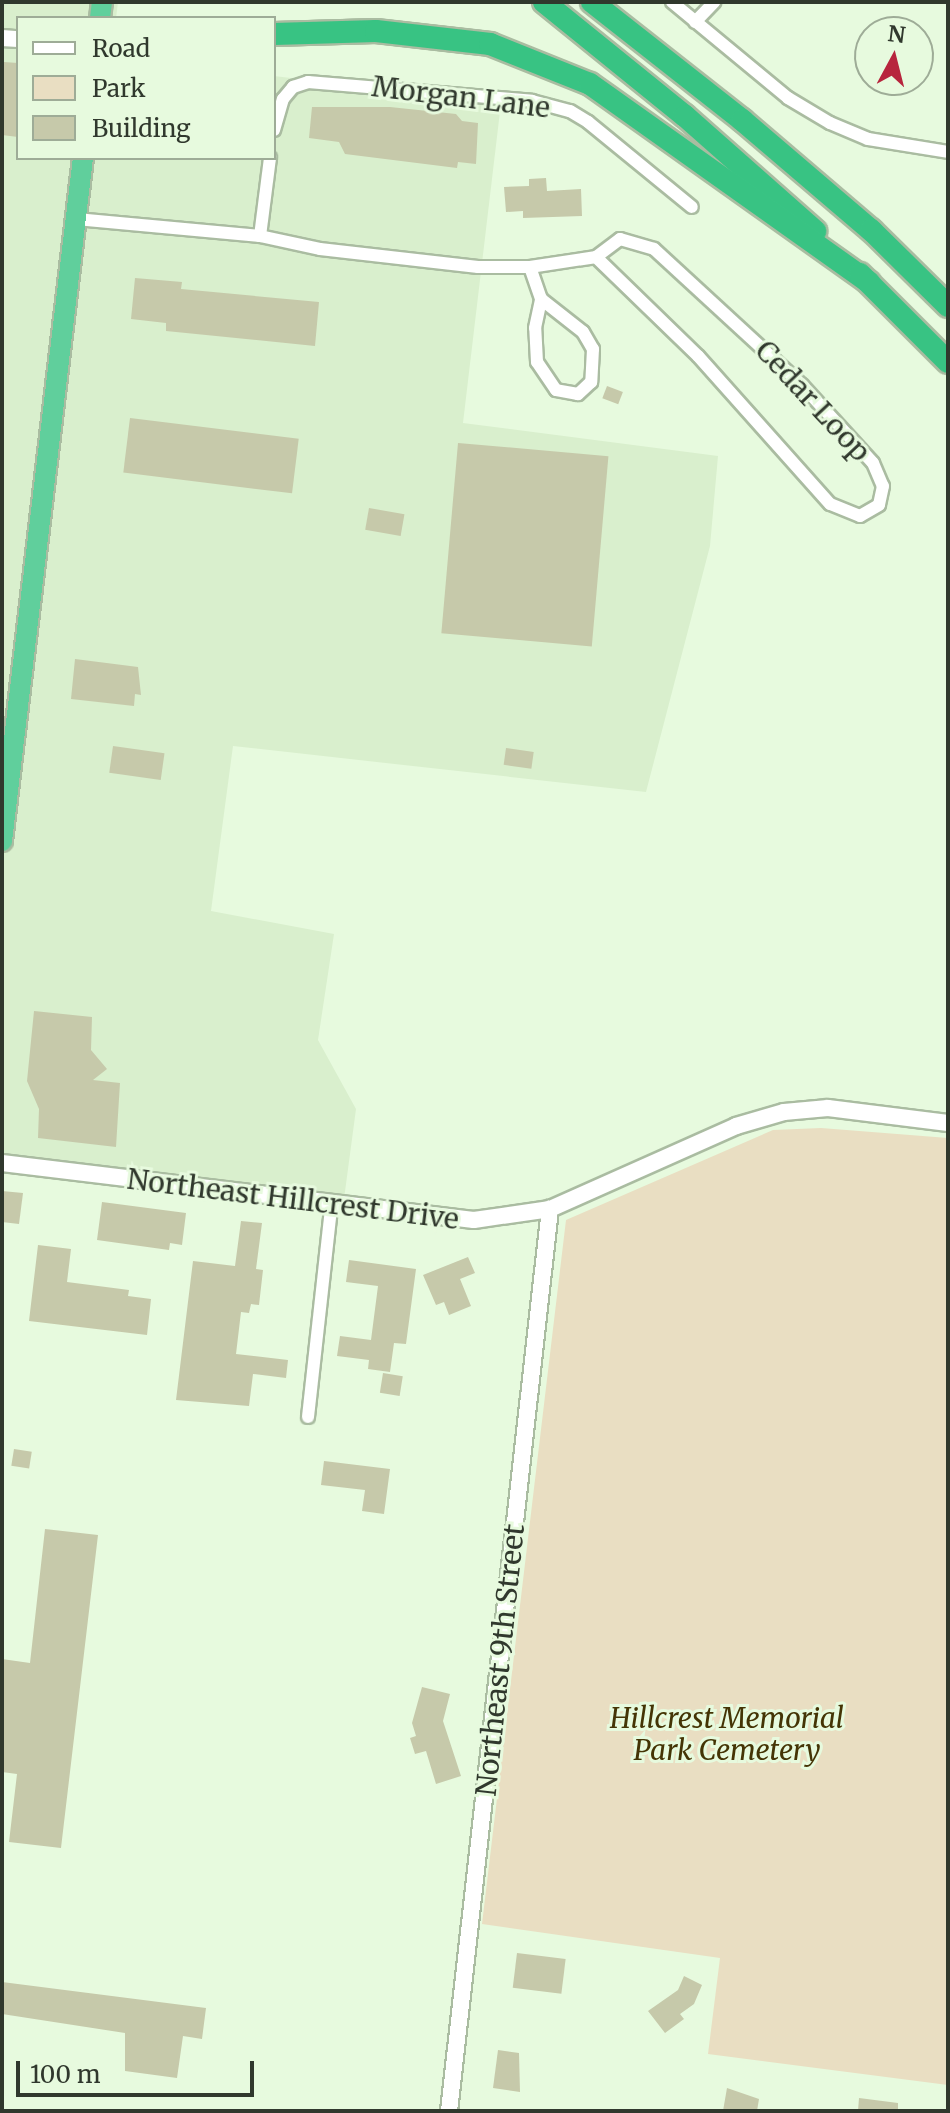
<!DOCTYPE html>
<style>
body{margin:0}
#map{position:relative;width:950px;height:2113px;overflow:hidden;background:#e7fade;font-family:Merriweather,serif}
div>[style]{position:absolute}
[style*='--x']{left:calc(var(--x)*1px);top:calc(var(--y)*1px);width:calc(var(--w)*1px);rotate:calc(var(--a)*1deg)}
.built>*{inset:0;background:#d9efcd}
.green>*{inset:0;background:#e9dec2}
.building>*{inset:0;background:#c6c9aa;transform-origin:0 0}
.roads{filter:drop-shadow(2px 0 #aabca1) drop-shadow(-2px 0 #aabca1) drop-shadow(0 2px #aabca1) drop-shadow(0 -2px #aabca1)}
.minor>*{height:12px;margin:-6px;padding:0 6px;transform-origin:6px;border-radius:6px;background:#fff}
.tertiary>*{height:16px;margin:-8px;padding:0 8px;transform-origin:8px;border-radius:8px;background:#fff}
.trunk>*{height:20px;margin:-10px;padding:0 10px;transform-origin:10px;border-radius:10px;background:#60cf9c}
.motorway>*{height:22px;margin:-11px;padding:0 11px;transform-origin:11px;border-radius:11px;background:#38c383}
span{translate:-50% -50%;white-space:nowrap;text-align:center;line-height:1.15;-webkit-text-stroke:6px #e7fade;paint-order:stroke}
.street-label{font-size:28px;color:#30382d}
.park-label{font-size:28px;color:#443405;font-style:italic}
.frame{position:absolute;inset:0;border:4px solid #30382d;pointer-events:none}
.legend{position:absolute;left:16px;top:16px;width:260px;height:144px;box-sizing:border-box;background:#e7fade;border:2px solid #9eac97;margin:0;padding:10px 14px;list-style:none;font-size:24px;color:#30382d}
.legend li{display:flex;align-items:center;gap:16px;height:40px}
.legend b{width:40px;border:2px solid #9eac97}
.north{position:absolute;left:854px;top:16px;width:80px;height:80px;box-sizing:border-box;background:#e7fade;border:2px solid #9eac97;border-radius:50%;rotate:7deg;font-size:22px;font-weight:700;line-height:32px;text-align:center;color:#30382d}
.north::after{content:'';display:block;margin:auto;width:28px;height:36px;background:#b7253d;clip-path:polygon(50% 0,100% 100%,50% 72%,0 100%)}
.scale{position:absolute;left:16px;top:2061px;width:238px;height:36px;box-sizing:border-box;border:4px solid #30382d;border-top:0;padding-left:10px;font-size:24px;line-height:28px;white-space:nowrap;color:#30382d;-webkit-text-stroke:6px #e7fade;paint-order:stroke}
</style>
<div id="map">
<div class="built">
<i style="clip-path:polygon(2px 2px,118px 2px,116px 18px,18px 18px,18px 158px,274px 158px,274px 76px,501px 103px,463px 423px,718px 456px,710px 546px,646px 792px,233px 746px,211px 911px,334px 934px,318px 1040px,356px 1109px,344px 1199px,2px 1156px)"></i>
</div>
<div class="green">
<i style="clip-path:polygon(821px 1128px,948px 1138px,948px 2085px,708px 2054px,720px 1958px,482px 1924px,566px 1220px,773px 1130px)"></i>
</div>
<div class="building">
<i style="clip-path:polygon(4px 62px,18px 63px,18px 137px,2px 135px)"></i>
<i style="clip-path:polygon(312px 107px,390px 107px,456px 114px,462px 121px,478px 123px,476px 164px,458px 162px,457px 168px,345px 154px,339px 142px,309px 138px)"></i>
<i style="clip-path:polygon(546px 178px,547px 191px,581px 189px,582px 216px,523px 218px,523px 211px,506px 212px,504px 187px,529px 186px,529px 179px)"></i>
<i style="clip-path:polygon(135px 278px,182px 282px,181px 289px,319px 302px,315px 346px,166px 331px,166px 323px,131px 319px)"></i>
<i style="left:607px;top:386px;width:17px;height:13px;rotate:21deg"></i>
<i style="left:130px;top:418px;width:170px;height:55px;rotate:7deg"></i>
<i style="left:458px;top:443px;width:151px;height:191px;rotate:5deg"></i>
<i style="left:369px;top:508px;width:36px;height:22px;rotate:10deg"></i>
<i style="clip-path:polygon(75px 659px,138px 667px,141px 695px,135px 694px,134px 706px,71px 699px)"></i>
<i style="left:113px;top:746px;width:52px;height:27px;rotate:8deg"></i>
<i style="left:506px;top:748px;width:28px;height:17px;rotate:8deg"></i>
<i style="clip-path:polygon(34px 1011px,92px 1017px,91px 1050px,107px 1069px,93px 1080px,120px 1083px,116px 1147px,38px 1138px,39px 1109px,27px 1081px)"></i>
<i style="clip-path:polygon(2px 1191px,23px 1193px,19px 1224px,2px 1222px)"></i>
<i style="clip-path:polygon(102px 1202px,186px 1213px,182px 1245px,170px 1243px,169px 1250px,97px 1240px)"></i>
<i style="clip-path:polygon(241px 1221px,262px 1223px,256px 1269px,263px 1270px,259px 1305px,251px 1304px,249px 1313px,241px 1312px,236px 1354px,288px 1360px,286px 1378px,253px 1374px,249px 1406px,176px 1400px,193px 1261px,235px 1266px)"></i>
<i style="clip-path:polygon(38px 1245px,71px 1249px,67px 1282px,129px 1290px,128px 1296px,151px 1299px,147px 1335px,29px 1321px)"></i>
<i style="clip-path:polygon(468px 1257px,475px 1273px,460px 1279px,471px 1306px,449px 1315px,444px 1302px,436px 1305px,423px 1275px)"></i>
<i style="clip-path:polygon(349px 1260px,416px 1269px,406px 1344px,394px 1343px,390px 1372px,368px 1369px,369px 1360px,337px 1356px,340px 1336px,371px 1340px,378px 1286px,346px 1282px)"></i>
<i style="left:383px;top:1373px;width:20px;height:20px;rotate:9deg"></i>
<i style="left:14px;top:1449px;width:18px;height:17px;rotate:9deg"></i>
<i style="clip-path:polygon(324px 1461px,390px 1469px,384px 1514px,362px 1511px,365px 1490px,321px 1485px)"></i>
<i style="clip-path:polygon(45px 1529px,98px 1535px,61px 1848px,9px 1842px,17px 1774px,2px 1772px,2px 1659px,30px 1663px)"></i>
<i style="clip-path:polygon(422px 1687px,450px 1694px,443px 1721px,461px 1776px,436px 1784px,426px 1751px,415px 1754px,410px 1738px,416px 1736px,412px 1723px)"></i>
<i style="left:517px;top:1953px;width:49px;height:35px;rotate:7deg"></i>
<i style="clip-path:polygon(684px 1976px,702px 1985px,694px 2004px,680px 2014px,684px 2019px,665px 2033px,648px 2011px,678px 1990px)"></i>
<i style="clip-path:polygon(2px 1982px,206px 2008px,202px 2039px,183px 2036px,177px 2078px,125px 2071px,125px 2033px,2px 2014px)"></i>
<i style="clip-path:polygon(498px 2050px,519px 2053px,520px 2092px,493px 2088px)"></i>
<i style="clip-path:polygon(727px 2088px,759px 2099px,757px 2111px,723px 2111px)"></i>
<i style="clip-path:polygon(859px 2098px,898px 2103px,898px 2111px,858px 2111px)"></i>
</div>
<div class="roads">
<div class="minor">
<i style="--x:672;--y:2;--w:151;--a:39.6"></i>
<i style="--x:788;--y:98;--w:49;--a:30.8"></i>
<i style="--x:830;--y:123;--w:41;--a:22.8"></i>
<i style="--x:868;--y:139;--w:81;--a:9.2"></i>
<i style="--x:695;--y:22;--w:28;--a:-46"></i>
<i style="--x:274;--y:130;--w:32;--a:-74"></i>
<i style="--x:283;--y:99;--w:16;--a:-50"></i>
<i style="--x:293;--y:87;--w:16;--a:-18"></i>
<i style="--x:308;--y:82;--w:225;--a:4.8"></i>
<i style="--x:532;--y:101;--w:39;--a:15"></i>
<i style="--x:570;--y:111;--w:21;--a:31"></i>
<i style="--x:588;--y:122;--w:134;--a:39.3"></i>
<i style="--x:76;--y:219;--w:185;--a:5.3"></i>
<i style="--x:260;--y:236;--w:61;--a:12.2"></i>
<i style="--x:320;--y:249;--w:159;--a:6.5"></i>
<i style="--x:478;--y:267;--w:52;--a:0"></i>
<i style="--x:530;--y:267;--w:67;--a:-8.6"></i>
<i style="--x:260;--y:236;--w:79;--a:-82.7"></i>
<i style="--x:620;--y:239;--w:35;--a:16"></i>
<i style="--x:654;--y:249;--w:201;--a:42.6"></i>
<i style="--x:802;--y:385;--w:105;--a:47.7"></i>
<i style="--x:873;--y:463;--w:25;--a:67"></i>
<i style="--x:883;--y:486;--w:19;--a:102"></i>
<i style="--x:879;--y:505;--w:22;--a:150"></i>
<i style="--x:860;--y:516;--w:32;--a:-158"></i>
<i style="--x:830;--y:504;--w:198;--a:-131.7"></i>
<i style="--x:698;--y:356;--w:142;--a:-135.9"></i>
<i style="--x:596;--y:257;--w:30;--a:-37"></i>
<i style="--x:530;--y:267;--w:34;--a:71"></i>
<i style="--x:541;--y:299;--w:53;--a:38.2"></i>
<i style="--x:583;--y:332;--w:20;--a:60"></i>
<i style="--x:593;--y:349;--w:33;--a:93"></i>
<i style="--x:591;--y:382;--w:18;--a:137"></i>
<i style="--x:578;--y:394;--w:22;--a:-170"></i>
<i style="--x:556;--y:390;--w:34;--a:-124"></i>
<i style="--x:537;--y:362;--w:34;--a:-93"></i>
<i style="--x:535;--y:328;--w:30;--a:-78"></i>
<i style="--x:308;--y:1417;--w:211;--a:-83.7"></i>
</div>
<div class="tertiary">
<i style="--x:2;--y:38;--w:16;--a:4"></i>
<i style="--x:2;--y:1163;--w:475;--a:6.9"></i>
<i style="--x:474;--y:1220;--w:77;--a:-8.2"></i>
<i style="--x:550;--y:1209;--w:204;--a:-24"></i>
<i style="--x:736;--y:1126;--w:50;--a:-16.3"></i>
<i style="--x:784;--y:1112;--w:44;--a:-5.2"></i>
<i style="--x:828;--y:1108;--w:121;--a:7.1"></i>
<i style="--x:449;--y:2111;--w:908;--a:-83.61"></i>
</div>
<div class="trunk">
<i style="--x:100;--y:18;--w:16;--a:-83"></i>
<i style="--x:2;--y:841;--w:688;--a:-83.24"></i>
</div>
<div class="motorway">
<i style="--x:544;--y:2;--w:181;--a:39"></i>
<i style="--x:685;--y:116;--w:174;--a:41.5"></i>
<i style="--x:592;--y:2;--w:191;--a:38.2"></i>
<i style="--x:742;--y:120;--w:170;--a:40.5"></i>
<i style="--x:871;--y:230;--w:108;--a:44.6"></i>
<i style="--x:274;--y:34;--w:102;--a:-1.7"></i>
<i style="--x:376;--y:31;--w:115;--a:6.5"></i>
<i style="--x:490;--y:44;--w:108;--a:21.8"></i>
<i style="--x:590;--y:84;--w:342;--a:35.4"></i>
<i style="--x:860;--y:274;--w:124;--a:45"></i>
</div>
</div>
<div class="street-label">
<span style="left:461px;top:97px;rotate:7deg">Morgan Lane</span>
<span style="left:813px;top:401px;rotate:47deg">Cedar Loop</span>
<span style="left:293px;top:1199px;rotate:7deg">Northeast Hillcrest Drive</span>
<span style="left:500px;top:1660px;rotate:-84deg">Northeast 9th Street</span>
</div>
<div class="park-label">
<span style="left:727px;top:1734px">Hillcrest Memorial<br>Park Cemetery</span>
</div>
<div class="frame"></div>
<ul class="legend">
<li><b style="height:10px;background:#fff"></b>Road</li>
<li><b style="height:22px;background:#e9dec2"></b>Park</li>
<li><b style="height:22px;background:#c6c9aa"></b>Building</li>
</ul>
<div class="north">N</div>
<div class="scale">100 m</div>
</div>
